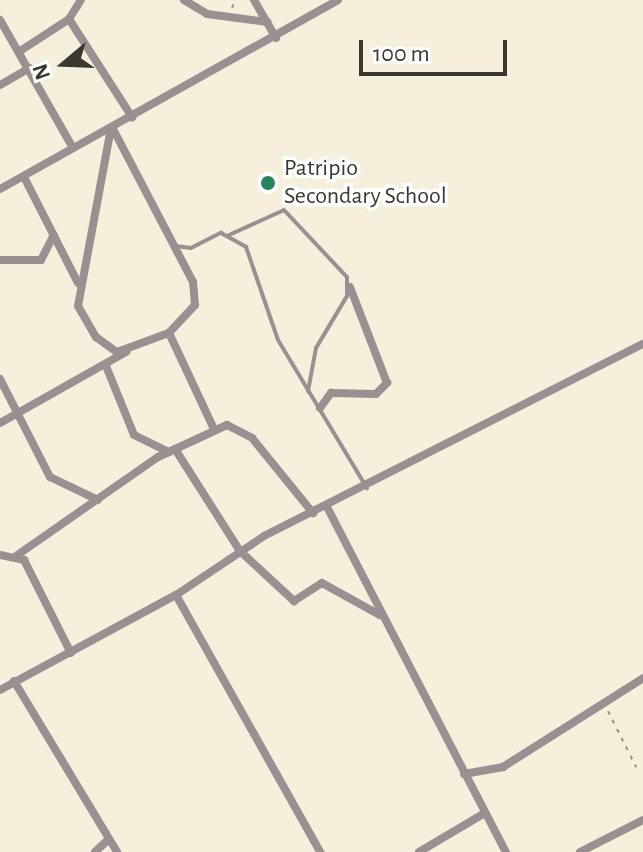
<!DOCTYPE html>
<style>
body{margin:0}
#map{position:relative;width:643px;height:852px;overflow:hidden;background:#f6efdb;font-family:"Alegreya Sans",sans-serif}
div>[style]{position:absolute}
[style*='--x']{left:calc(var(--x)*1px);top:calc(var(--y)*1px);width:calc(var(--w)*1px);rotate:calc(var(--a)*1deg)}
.path>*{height:2px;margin-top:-1px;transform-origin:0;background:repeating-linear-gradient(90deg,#999486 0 4px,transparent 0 10px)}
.service>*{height:4px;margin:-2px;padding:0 2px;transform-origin:2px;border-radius:2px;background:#9a9091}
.minor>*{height:8px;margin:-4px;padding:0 4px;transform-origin:4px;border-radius:4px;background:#9a9091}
.dots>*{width:22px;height:22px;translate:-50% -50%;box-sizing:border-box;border:4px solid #fff;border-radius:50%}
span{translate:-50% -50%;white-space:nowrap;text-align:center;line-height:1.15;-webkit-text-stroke:7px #fff;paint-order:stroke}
.poi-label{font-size:24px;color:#3b3831}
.left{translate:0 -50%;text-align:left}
.north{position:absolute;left:24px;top:24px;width:80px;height:80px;-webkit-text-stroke:6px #fff;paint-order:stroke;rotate:251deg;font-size:22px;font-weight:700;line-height:32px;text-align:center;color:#3b3831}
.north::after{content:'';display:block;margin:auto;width:28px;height:36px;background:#3b3831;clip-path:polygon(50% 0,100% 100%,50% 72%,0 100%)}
.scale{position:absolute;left:359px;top:40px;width:148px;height:36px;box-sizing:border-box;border:4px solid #3b3831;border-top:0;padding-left:10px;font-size:24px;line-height:28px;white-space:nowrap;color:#3b3831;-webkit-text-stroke:6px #fff;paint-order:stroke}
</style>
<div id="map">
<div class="path">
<i style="--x:232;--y:8;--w:9;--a:-69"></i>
<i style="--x:608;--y:711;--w:63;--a:63.4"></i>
</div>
<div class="service">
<i style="--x:229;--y:235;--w:60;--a:-24.4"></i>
<i style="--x:284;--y:210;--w:92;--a:46.8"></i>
<i style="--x:347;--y:277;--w:19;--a:90"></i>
<i style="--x:347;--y:296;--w:61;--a:120.8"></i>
<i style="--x:316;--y:348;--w:44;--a:100.5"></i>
<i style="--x:176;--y:246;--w:15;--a:8"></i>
<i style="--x:191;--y:248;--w:34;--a:-27"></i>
<i style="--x:221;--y:233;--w:29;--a:29"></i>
<i style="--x:246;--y:247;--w:98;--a:71"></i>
<i style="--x:278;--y:340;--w:173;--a:59"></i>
</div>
<div class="minor">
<i style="--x:184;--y:0;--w:27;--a:31"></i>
<i style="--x:207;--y:14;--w:61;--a:7.6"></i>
<i style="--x:254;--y:0;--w:44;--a:59.9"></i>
<i style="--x:69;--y:19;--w:117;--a:57.3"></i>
<i style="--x:0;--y:20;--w:147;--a:60.3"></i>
<i style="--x:20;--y:51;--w:59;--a:-33.1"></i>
<i style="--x:69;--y:19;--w:22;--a:-58"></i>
<i style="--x:0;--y:85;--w:34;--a:-30"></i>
<i style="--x:112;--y:127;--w:175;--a:62.4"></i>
<i style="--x:193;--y:282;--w:23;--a:85"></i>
<i style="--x:195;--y:305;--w:38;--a:133"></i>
<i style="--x:169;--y:333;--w:106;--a:64.9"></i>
<i style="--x:111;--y:128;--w:181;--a:100.5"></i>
<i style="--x:78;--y:306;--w:36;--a:60"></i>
<i style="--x:96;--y:337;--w:26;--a:36"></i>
<i style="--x:117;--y:352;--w:55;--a:-20.1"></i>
<i style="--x:24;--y:177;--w:119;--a:63"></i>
<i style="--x:0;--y:189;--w:387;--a:-29.2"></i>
<i style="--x:0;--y:260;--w:41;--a:0"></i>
<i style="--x:41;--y:260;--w:28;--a:-63"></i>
<i style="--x:106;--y:366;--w:74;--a:67.9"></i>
<i style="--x:134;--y:435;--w:39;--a:26"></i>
<i style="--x:0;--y:379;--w:110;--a:63"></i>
<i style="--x:50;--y:477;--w:53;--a:25.6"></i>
<i style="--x:320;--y:408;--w:19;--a:-54"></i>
<i style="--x:331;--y:393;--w:45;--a:1.3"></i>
<i style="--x:376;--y:394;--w:16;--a:-45"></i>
<i style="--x:387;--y:383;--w:103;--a:-111.1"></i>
<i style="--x:0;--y:423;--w:145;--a:-29.4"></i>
<i style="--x:175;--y:449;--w:121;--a:57.5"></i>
<i style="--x:240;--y:551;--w:74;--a:42.8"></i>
<i style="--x:294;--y:601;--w:33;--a:-33"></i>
<i style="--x:322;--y:583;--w:66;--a:28.9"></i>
<i style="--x:327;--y:507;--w:389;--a:62.6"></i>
<i style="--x:0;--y:555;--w:25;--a:12"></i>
<i style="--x:24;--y:560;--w:104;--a:63.2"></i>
<i style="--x:16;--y:556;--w:173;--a:-34.9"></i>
<i style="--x:158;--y:457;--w:76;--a:-24.9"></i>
<i style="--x:227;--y:425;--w:28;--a:27"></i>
<i style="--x:252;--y:438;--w:97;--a:50.9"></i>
<i style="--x:176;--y:595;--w:295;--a:60.7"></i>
<i style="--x:14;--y:681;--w:200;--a:58.9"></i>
<i style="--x:0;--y:690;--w:200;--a:-28.4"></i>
<i style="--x:176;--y:595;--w:106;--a:-33.8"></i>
<i style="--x:264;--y:536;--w:425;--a:-26.9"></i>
<i style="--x:464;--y:774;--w:40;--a:-10"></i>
<i style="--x:503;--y:767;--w:166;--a:-32.4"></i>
<i style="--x:95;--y:852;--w:18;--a:-43"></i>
<i style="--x:419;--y:852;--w:77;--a:-30.6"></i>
<i style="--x:580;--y:852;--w:71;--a:-26.9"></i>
</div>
<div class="dots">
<i style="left:268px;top:183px;background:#26855d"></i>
</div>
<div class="poi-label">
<span class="left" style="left:284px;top:183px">Patripio<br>Secondary School</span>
</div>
<div class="north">N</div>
<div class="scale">100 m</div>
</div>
